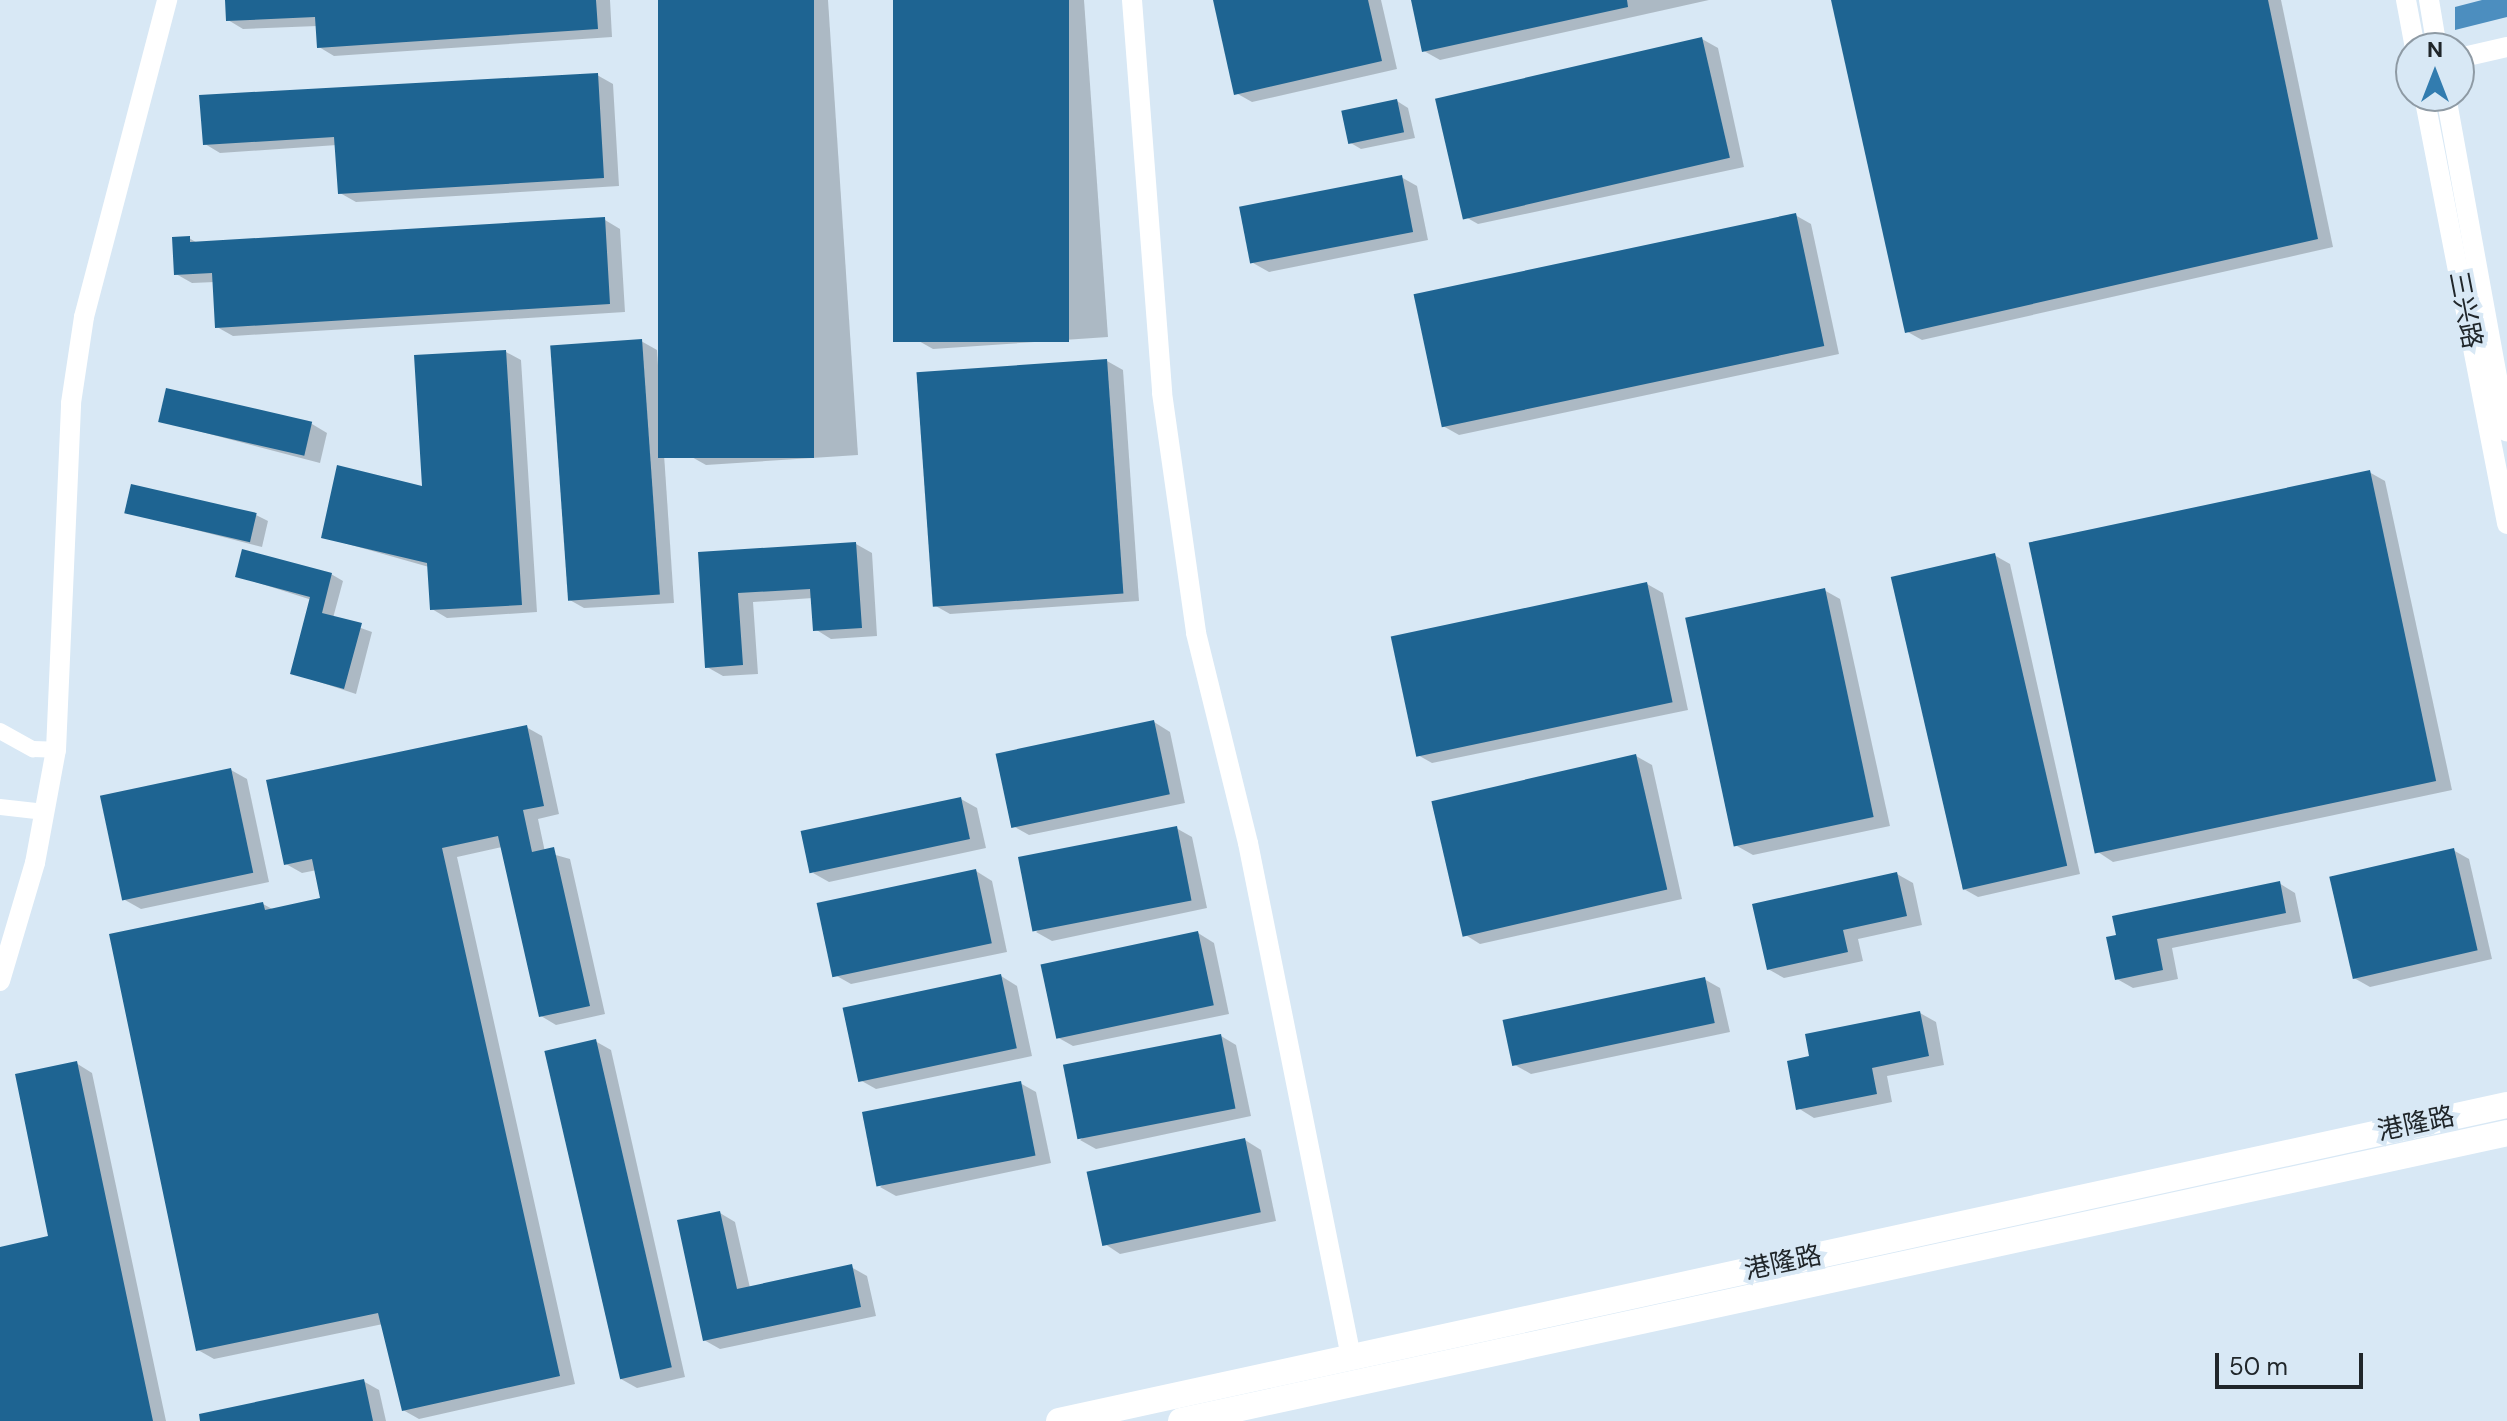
<!DOCTYPE html>
<meta charset="utf-8">
<style>
body{margin:0}
#map{position:relative;width:2507px;height:1421px;overflow:hidden;background:#d8e8f5;font-family:"DM Sans","Noto Sans SC",sans-serif}
div>[style]{position:absolute}
[style*='--x']{left:calc(var(--x)*1px);top:calc(var(--y)*1px);width:calc(var(--w)*1px);rotate:calc(var(--a)*1deg)}
.water>*{inset:0;background:#4c8ebf}
.shadow>*{inset:0;background:#0003}
.building>*{inset:0;background:#1e6492;transform-origin:0 0}
.minor>*{height:16px;margin:-8px;padding:0 8px;transform-origin:8px;border-radius:8px;background:#fff}
.tertiary>*{height:20px;margin:-10px;padding:0 10px;transform-origin:10px;border-radius:10px;background:#fff}
.primary>*{height:26px;margin:-13px;padding:0 13px;transform-origin:13px;border-radius:13px;background:#fff}
span{translate:-50% -50%;white-space:nowrap;text-align:center;line-height:1.15;-webkit-text-stroke:8px #d8e8f5;paint-order:stroke}
.street-label{font-size:26px;color:#20262a}
.north{position:absolute;left:2395px;top:32px;width:80px;height:80px;box-sizing:border-box;background:#d8e8f5;border:2px solid #8e9aa4;border-radius:50%;rotate:0deg;font-size:22px;font-weight:700;line-height:32px;text-align:center;color:#20262a}
.north::after{content:'';display:block;margin:auto;width:28px;height:36px;background:#327caf;clip-path:polygon(50% 0,100% 100%,50% 72%,0 100%)}
.scale{position:absolute;left:2215px;top:1353px;width:148px;height:36px;box-sizing:border-box;border:4px solid #20262a;border-top:0;padding-left:10px;font-size:24px;line-height:28px;white-space:nowrap;color:#20262a;-webkit-text-stroke:6px #d8e8f5;paint-order:stroke}
</style>
<div id="map">
<div class="water">
<i style="clip-path:polygon(2482px 0,2507px 0,2507px 17px,2455px 30px,2455px 7px)"></i>
</div>
<div class="shadow">
<i style="clip-path:polygon(227px 0,610px 0,612px 37px,334px 56px,319px 47px,317px 26px,243px 29px,228px 20px)"></i>
<i style="clip-path:polygon(660px 0,828px 0,858px 455px,706px 465px,690px 456px)"></i>
<i style="clip-path:polygon(895px 0,1084px 0,1108px 337px,933px 349px,917px 340px)"></i>
<i style="clip-path:polygon(1215px 0,1381px 0,1397px 69px,1252px 102px,1236px 93px)"></i>
<i style="clip-path:polygon(1413px 0,1709px 0,1440px 60px,1424px 51px)"></i>
<i style="clip-path:polygon(1833px 0,2281px 0,2333px 247px,1922px 340px,1906px 331px)"></i>
<i style="clip-path:polygon(1702px 39px,1718px 48px,1744px 167px,1478px 224px,1462px 215px)"></i>
<i style="clip-path:polygon(597px 75px,613px 84px,619px 186px,356px 202px,340px 193px,337px 145px,220px 153px,205px 144px)"></i>
<i style="clip-path:polygon(1397px 101px,1408px 108px,1415px 138px,1361px 149px,1349px 142px)"></i>
<i style="clip-path:polygon(1401px 177px,1417px 186px,1428px 240px,1269px 272px,1253px 263px)"></i>
<i style="clip-path:polygon(1795px 215px,1811px 224px,1839px 354px,1459px 435px,1443px 426px)"></i>
<i style="clip-path:polygon(605px 220px,620px 229px,625px 312px,233px 336px,217px 327px,215px 282px,192px 283px,176px 274px,189px 238px,199px 244px)"></i>
<i style="clip-path:polygon(641px 341px,657px 350px,674px 603px,584px 608px,568px 599px)"></i>
<i style="clip-path:polygon(506px 352px,521px 360px,537px 612px,447px 618px,432px 609px,429px 567px,323px 537px,424px 489px)"></i>
<i style="clip-path:polygon(1107px 361px,1123px 370px,1139px 601px,950px 614px,934px 605px)"></i>
<i style="clip-path:polygon(160px 421px,312px 424px,327px 433px,320px 463px)"></i>
<i style="clip-path:polygon(2369px 472px,2385px 481px,2452px 790px,2113px 862px,2098px 852px)"></i>
<i style="clip-path:polygon(126px 512px,256px 515px,268px 521px,262px 547px)"></i>
<i style="clip-path:polygon(856px 544px,872px 553px,877px 636px,831px 639px,815px 629px,813px 598px,753px 602px,758px 674px,723px 676px,707px 667px,700px 554px)"></i>
<i style="clip-path:polygon(1994px 555px,2010px 564px,2080px 874px,1978px 897px,1962px 888px)"></i>
<i style="clip-path:polygon(331px 574px,343px 581px,333px 618px,372px 632px,356px 694px,292px 673px,312px 600px,237px 576px)"></i>
<i style="clip-path:polygon(1647px 584px,1663px 593px,1688px 710px,1432px 763px,1416px 754px)"></i>
<i style="clip-path:polygon(1824px 590px,1840px 599px,1890px 826px,1753px 855px,1737px 846px)"></i>
<i style="clip-path:polygon(1154px 722px,1170px 732px,1185px 803px,1029px 835px,1013px 826px)"></i>
<i style="clip-path:polygon(526px 727px,542px 736px,559px 814px,538px 819px,545px 852px,570px 859px,605px 1014px,556px 1025px,541px 1016px,502px 847px,457px 857px,575px 1384px,419px 1419px,403px 1410px,383px 1324px,214px 1359px,198px 1350px,263px 904px,274px 910px,323px 899px,317px 870px,302px 873px,286px 864px)"></i>
<i style="clip-path:polygon(1636px 756px,1652px 765px,1682px 899px,1480px 944px,1464px 934px)"></i>
<i style="clip-path:polygon(231px 770px,247px 779px,269px 882px,141px 909px,125px 900px)"></i>
<i style="clip-path:polygon(961px 799px,977px 808px,986px 848px,829px 882px,813px 873px)"></i>
<i style="clip-path:polygon(1176px 828px,1192px 837px,1207px 908px,1052px 941px,1036px 932px)"></i>
<i style="clip-path:polygon(2453px 850px,2469px 859px,2492px 959px,2370px 987px,2354px 978px)"></i>
<i style="clip-path:polygon(976px 871px,992px 881px,1007px 952px,851px 984px,835px 975px)"></i>
<i style="clip-path:polygon(1897px 874px,1913px 883px,1922px 925px,1858px 939px,1863px 961px,1784px 978px,1768px 969px)"></i>
<i style="clip-path:polygon(2279px 883px,2295px 893px,2301px 922px,2172px 948px,2178px 979px,2133px 988px,2117px 979px,2109px 939px)"></i>
<i style="clip-path:polygon(1198px 933px,1214px 943px,1229px 1014px,1073px 1046px,1057px 1037px)"></i>
<i style="clip-path:polygon(1001px 976px,1017px 986px,1032px 1056px,876px 1089px,860px 1080px)"></i>
<i style="clip-path:polygon(1704px 979px,1720px 988px,1730px 1032px,1531px 1074px,1515px 1065px)"></i>
<i style="clip-path:polygon(1920px 1013px,1936px 1022px,1944px 1065px,1887px 1076px,1892px 1102px,1814px 1118px,1798px 1108px,1812px 1058px)"></i>
<i style="clip-path:polygon(1221px 1036px,1236px 1045px,1251px 1116px,1096px 1149px,1080px 1140px)"></i>
<i style="clip-path:polygon(595px 1041px,611px 1050px,685px 1377px,637px 1388px,621px 1379px)"></i>
<i style="clip-path:polygon(76px 1063px,92px 1073px,166px 1421px,0 1421px,0 1249px,50px 1238px)"></i>
<i style="clip-path:polygon(1020px 1083px,1036px 1092px,1051px 1163px,896px 1196px,880px 1187px)"></i>
<i style="clip-path:polygon(1245px 1140px,1261px 1150px,1276px 1221px,1120px 1254px,1105px 1244px)"></i>
<i style="clip-path:polygon(720px 1213px,735px 1222px,750px 1288px,851px 1267px,867px 1276px,876px 1316px,720px 1349px,704px 1340px)"></i>
<i style="clip-path:polygon(363px 1381px,379px 1390px,386px 1421px,216px 1421px)"></i>
</div>
<div class="building">
<i style="clip-path:polygon(225px 0,596px 0,598px 29px,317px 48px,315px 17px,226px 21px)"></i>
<i style="left:658px;top:0;width:156px;height:458px"></i>
<i style="left:893px;top:0;width:176px;height:342px"></i>
<i style="clip-path:polygon(1213px 0,1368px 0,1382px 61px,1234px 95px)"></i>
<i style="clip-path:polygon(1411px 0,1627px 0,1628px 7px,1422px 52px)"></i>
<i style="clip-path:polygon(1831px 0,2268px 0,2318px 239px,1905px 333px)"></i>
<i style="left:1702px;top:37px;width:124px;height:274px;rotate:77deg"></i>
<i style="clip-path:polygon(598px 73px,604px 178px,338px 194px,334px 137px,203px 145px,199px 95px)"></i>
<i style="left:1397px;top:99px;width:34px;height:57px;rotate:78deg"></i>
<i style="left:1402px;top:175px;width:58px;height:166px;rotate:79deg"></i>
<i style="left:1796px;top:213px;width:136px;height:391px;rotate:78deg"></i>
<i style="clip-path:polygon(605px 217px,610px 304px,215px 328px,212px 273px,174px 275px,172px 237px,190px 236px,190px 242px)"></i>
<i style="left:642px;top:339px;width:256px;height:92px;rotate:86deg"></i>
<i style="clip-path:polygon(506px 350px,522px 605px,430px 610px,427px 563px,321px 538px,337px 465px,422px 486px,414px 355px)"></i>
<i style="left:1107px;top:359px;width:235px;height:191px;rotate:86deg"></i>
<i style="left:166px;top:388px;width:150px;height:35px;rotate:13deg"></i>
<i style="left:2370px;top:470px;width:318px;height:349px;rotate:78deg"></i>
<i style="left:131px;top:484px;width:129px;height:30px;rotate:13deg"></i>
<i style="clip-path:polygon(856px 542px,862px 628px,813px 631px,810px 589px,738px 593px,743px 665px,705px 668px,698px 552px)"></i>
<i style="clip-path:polygon(242px 549px,332px 573px,322px 613px,362px 623px,344px 689px,290px 674px,310px 597px,235px 577px)"></i>
<i style="left:1995px;top:553px;width:321px;height:107px;rotate:77deg"></i>
<i style="left:1647px;top:582px;width:123px;height:262px;rotate:78deg"></i>
<i style="left:1825px;top:588px;width:234px;height:143px;rotate:78deg"></i>
<i style="left:1154px;top:720px;width:76px;height:162px;rotate:78deg"></i>
<i style="clip-path:polygon(527px 725px,544px 806px,523px 810px,532px 852px,554px 847px,590px 1006px,539px 1017px,498px 836px,442px 848px,560px 1376px,402px 1411px,378px 1313px,196px 1351px,109px 934px,263px 902px,265px 910px,320px 898px,312px 859px,284px 865px,266px 780px)"></i>
<i style="left:1636px;top:754px;width:139px;height:210px;rotate:77deg"></i>
<i style="left:231px;top:768px;width:107px;height:134px;rotate:78deg"></i>
<i style="left:961px;top:797px;width:43px;height:164px;rotate:78deg"></i>
<i style="left:1177px;top:826px;width:76px;height:162px;rotate:79deg"></i>
<i style="left:2454px;top:848px;width:105px;height:128px;rotate:77deg"></i>
<i style="left:976px;top:869px;width:76px;height:163px;rotate:78deg"></i>
<i style="clip-path:polygon(1897px 872px,1907px 916px,1843px 930px,1848px 952px,1767px 970px,1752px 904px)"></i>
<i style="clip-path:polygon(2280px 881px,2286px 913px,2157px 939px,2163px 970px,2115px 980px,2106px 937px,2116px 935px,2112px 916px)"></i>
<i style="left:1198px;top:931px;width:76px;height:161px;rotate:78deg"></i>
<i style="left:1001px;top:974px;width:76px;height:162px;rotate:78deg"></i>
<i style="left:1705px;top:977px;width:47px;height:207px;rotate:78deg"></i>
<i style="clip-path:polygon(1920px 1011px,1929px 1056px,1872px 1068px,1877px 1094px,1796px 1110px,1787px 1061px,1809px 1056px,1805px 1034px)"></i>
<i style="left:1221px;top:1034px;width:76px;height:161px;rotate:79deg"></i>
<i style="left:596px;top:1039px;width:337px;height:53px;rotate:77deg"></i>
<i style="clip-path:polygon(77px 1061px,153px 1421px,0 1421px,0 1247px,48px 1236px,15px 1074px)"></i>
<i style="left:1021px;top:1081px;width:76px;height:162px;rotate:79deg"></i>
<i style="left:1245px;top:1138px;width:76px;height:162px;rotate:78deg"></i>
<i style="clip-path:polygon(720px 1211px,737px 1289px,852px 1264px,861px 1307px,703px 1341px,677px 1220px)"></i>
<i style="clip-path:polygon(364px 1379px,373px 1421px,200px 1421px,199px 1414px)"></i>
</div>
<div class="minor">
<i style="--x:0;--y:731;--w:38;--a:29"></i>
<i style="--x:33;--y:749;--w:23;--a:2"></i>
<i style="--x:0;--y:807;--w:45;--a:6.3"></i>
</div>
<div class="tertiary">
<i style="--x:1132;--y:0;--w:394;--a:85.6"></i>
<i style="--x:1162;--y:393;--w:242;--a:81.9"></i>
<i style="--x:1196;--y:633;--w:216;--a:76.1"></i>
<i style="--x:1248;--y:843;--w:524;--a:78.67"></i>
<i style="--x:2406;--y:0;--w:49;--a:79.4"></i>
<i style="--x:2429;--y:0;--w:49;--a:80.5"></i>
<i style="--x:2459;--y:58;--w:49;--a:-12.9"></i>
<i style="--x:2424;--y:96;--w:436;--a:79"></i>
<i style="--x:2446;--y:96;--w:341;--a:79.7"></i>
<i style="--x:0;--y:981;--w:123;--a:-73.5"></i>
<i style="--x:35;--y:863;--w:115;--a:-79.5"></i>
<i style="--x:56;--y:750;--w:347;--a:-87.5"></i>
<i style="--x:71;--y:403;--w:87;--a:-81.4"></i>
<i style="--x:84;--y:317;--w:328;--a:-75.3"></i>
</div>
<div class="primary">
<i style="--x:1059;--y:1421;--w:1482;--a:-12.31"></i>
<i style="--x:1181;--y:1421;--w:1357;--a:-12.25"></i>
</div>
<div class="street-label">
<span style="left:2465px;top:310px;rotate:79deg">三兴路</span>
<span style="left:2416px;top:1124px;rotate:-12deg">港隆路</span>
<span style="left:1783px;top:1263px;rotate:-12deg">港隆路</span>
</div>
<div class="north">N</div>
<div class="scale">50 m</div>
</div>
